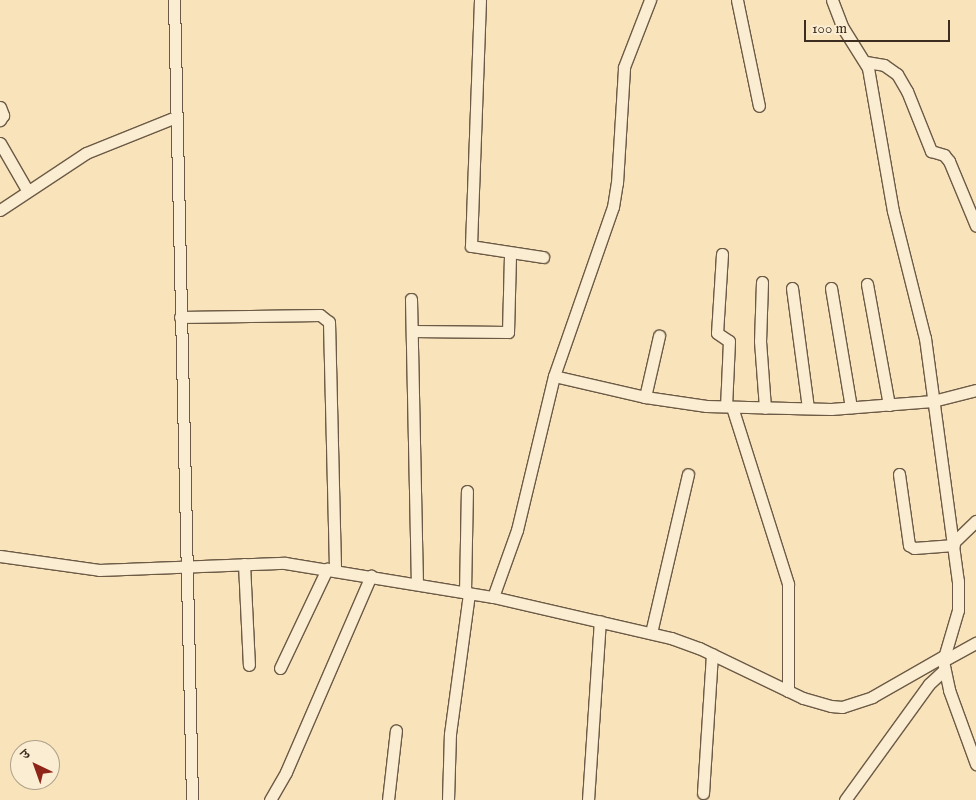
<!DOCTYPE html>
<meta charset="utf-8">
<style>
body{margin:0}
#map{position:relative;width:976px;height:800px;overflow:hidden;background:#f8e3ba;font-family:"IM FELL English","Noto Serif Devanagari",serif}
div>[style]{position:absolute}
[style*='--x']{left:calc(var(--x)*1px);top:calc(var(--y)*1px);width:calc(var(--w)*1px);rotate:calc(var(--a)*1deg)}
.roads{filter:drop-shadow(1px 0 #6c5a46) drop-shadow(-1px 0 #6c5a46) drop-shadow(0 1px #6c5a46) drop-shadow(0 -1px #6c5a46)}
.minor>*{height:11px;margin:-5.5px;padding:0 5.5px;transform-origin:5.5px;border-radius:5.5px;background:#faedd2}
span{translate:-50% -50%;white-space:nowrap;text-align:center;line-height:1.15;-webkit-text-stroke:4px #faedd2;paint-order:stroke}
.north{position:absolute;left:10px;top:740px;width:50px;height:50px;box-sizing:border-box;background:#faedd2;border:1px solid #aea08b;border-radius:50%;rotate:318deg;font-size:14px;font-weight:700;line-height:20px;text-align:center;color:#3d2d20}
.north::after{content:'';display:block;margin:auto;width:18px;height:22px;background:#8f2418;clip-path:polygon(50% 0,100% 100%,50% 72%,0 100%)}
.scale{position:absolute;left:804px;top:20px;width:146px;height:22px;box-sizing:border-box;border:2px solid #3d2d20;border-top:0;padding-left:6px;font-size:15px;line-height:18px;white-space:nowrap;color:#3d2d20;-webkit-text-stroke:4px #faedd2;paint-order:stroke}
</style>
<div id="map">
<div class="roads">
<div class="minor">
<i style="--x:174;--y:0;--w:800;--a:88.71"></i>
<i style="--x:480;--y:0;--w:246;--a:92.1"></i>
<i style="--x:471;--y:246;--w:73;--a:8.7"></i>
<i style="--x:737;--y:0;--w:108;--a:78.3"></i>
<i style="--x:832;--y:0;--w:30;--a:69"></i>
<i style="--x:843;--y:28;--w:47;--a:58"></i>
<i style="--x:868;--y:68;--w:145;--a:80.1"></i>
<i style="--x:893;--y:211;--w:131;--a:75.9"></i>
<i style="--x:925;--y:338;--w:245;--a:82.3"></i>
<i style="--x:958;--y:581;--w:29;--a:90"></i>
<i style="--x:958;--y:610;--w:53;--a:106.4"></i>
<i style="--x:943;--y:661;--w:30;--a:78"></i>
<i style="--x:949;--y:690;--w:79;--a:70"></i>
<i style="--x:866;--y:62;--w:18;--a:9"></i>
<i style="--x:884;--y:65;--w:16;--a:35"></i>
<i style="--x:897;--y:74;--w:20;--a:60"></i>
<i style="--x:907;--y:91;--w:65;--a:68.2"></i>
<i style="--x:931;--y:151;--w:14;--a:17"></i>
<i style="--x:944;--y:155;--w:8;--a:50"></i>
<i style="--x:949;--y:161;--w:70;--a:67.4"></i>
<i style="--x:0;--y:107;--w:9;--a:69"></i>
<i style="--x:3;--y:115;--w:6;--a:121"></i>
<i style="--x:0;--y:143;--w:54;--a:60.1"></i>
<i style="--x:0;--y:210;--w:103;--a:-33.5"></i>
<i style="--x:86;--y:153;--w:97;--a:-21.8"></i>
<i style="--x:722;--y:254;--w:79;--a:93.6"></i>
<i style="--x:717;--y:333;--w:14;--a:34"></i>
<i style="--x:729;--y:341;--w:65;--a:92.6"></i>
<i style="--x:762;--y:282;--w:59;--a:91.9"></i>
<i style="--x:760;--y:341;--w:67;--a:85.7"></i>
<i style="--x:867;--y:284;--w:123;--a:79.7"></i>
<i style="--x:792;--y:288;--w:121;--a:82.4"></i>
<i style="--x:831;--y:288;--w:121;--a:80.5"></i>
<i style="--x:411;--y:299;--w:285;--a:88.8"></i>
<i style="--x:180;--y:317;--w:140;--a:-0.8"></i>
<i style="--x:320;--y:315;--w:11;--a:38"></i>
<i style="--x:329;--y:322;--w:249;--a:88.6"></i>
<i style="--x:412;--y:331;--w:96;--a:0.6"></i>
<i style="--x:508;--y:332;--w:79;--a:-88.5"></i>
<i style="--x:554;--y:376;--w:93;--a:13"></i>
<i style="--x:645;--y:397;--w:62;--a:8.4"></i>
<i style="--x:706;--y:406;--w:125;--a:1.4"></i>
<i style="--x:831;--y:409;--w:102;--a:-4.5"></i>
<i style="--x:933;--y:401;--w:44;--a:-14.3"></i>
<i style="--x:645;--y:397;--w:63;--a:-77.1"></i>
<i style="--x:732;--y:407;--w:186;--a:72.4"></i>
<i style="--x:788;--y:584;--w:107;--a:90"></i>
<i style="--x:899;--y:474;--w:72;--a:82"></i>
<i style="--x:909;--y:545;--w:6;--a:31"></i>
<i style="--x:914;--y:548;--w:40;--a:-4.3"></i>
<i style="--x:953;--y:543;--w:32;--a:-44"></i>
<i style="--x:0;--y:556;--w:100;--a:8"></i>
<i style="--x:99;--y:570;--w:186;--a:-2.2"></i>
<i style="--x:285;--y:563;--w:211;--a:9.3"></i>
<i style="--x:493;--y:597;--w:183;--a:13"></i>
<i style="--x:671;--y:638;--w:30;--a:20"></i>
<i style="--x:699;--y:648;--w:115;--a:25.7"></i>
<i style="--x:803;--y:698;--w:29;--a:16"></i>
<i style="--x:831;--y:706;--w:11;--a:5"></i>
<i style="--x:842;--y:707;--w:32;--a:-18"></i>
<i style="--x:872;--y:697;--w:83;--a:-29.7"></i>
<i style="--x:244;--y:564;--w:101;--a:87.2"></i>
<i style="--x:465;--y:592;--w:101;--a:-88.9"></i>
<i style="--x:493;--y:597;--w:71;--a:-70.3"></i>
<i style="--x:517;--y:530;--w:158;--a:-76.5"></i>
<i style="--x:554;--y:376;--w:179;--a:-70.8"></i>
<i style="--x:613;--y:207;--w:24;--a:-81"></i>
<i style="--x:617;--y:183;--w:116;--a:-86.5"></i>
<i style="--x:624;--y:67;--w:72;--a:-68.8"></i>
<i style="--x:651;--y:633;--w:163;--a:-76.9"></i>
<i style="--x:943;--y:661;--w:38;--a:-29"></i>
<i style="--x:280;--y:668;--w:110;--a:-64.6"></i>
<i style="--x:703;--y:793;--w:139;--a:-86.3"></i>
<i style="--x:270;--y:800;--w:32;--a:-60"></i>
<i style="--x:286;--y:772;--w:214;--a:-66.6"></i>
<i style="--x:388;--y:800;--w:70;--a:-83.5"></i>
<i style="--x:448;--y:800;--w:66;--a:-88.3"></i>
<i style="--x:450;--y:734;--w:142;--a:-82.3"></i>
<i style="--x:588;--y:800;--w:179;--a:-86.2"></i>
<i style="--x:845;--y:800;--w:143;--a:-54.1"></i>
<i style="--x:929;--y:684;--w:21;--a:-43"></i>
</div>
</div>
<div class="north">उ</div>
<div class="scale">100 m</div>
</div>
